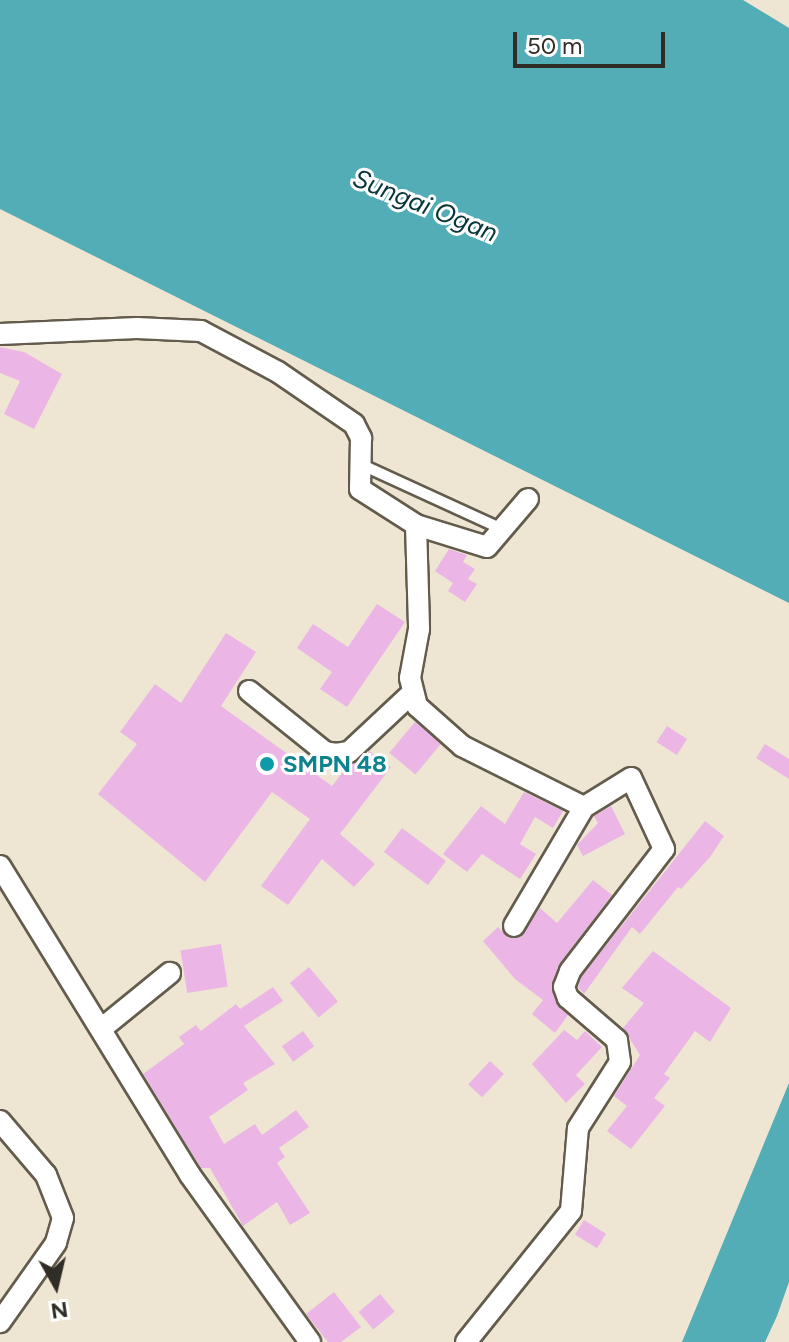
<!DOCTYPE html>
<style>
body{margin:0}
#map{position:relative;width:789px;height:1342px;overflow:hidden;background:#eee6d3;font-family:Figtree,sans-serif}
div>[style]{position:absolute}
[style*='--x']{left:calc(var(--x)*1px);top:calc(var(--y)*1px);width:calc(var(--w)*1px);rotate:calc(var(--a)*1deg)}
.water>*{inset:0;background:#52adb6}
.building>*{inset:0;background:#ebb6e5;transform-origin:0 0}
.roads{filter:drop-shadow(2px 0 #635c4c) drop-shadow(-2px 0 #635c4c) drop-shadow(0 2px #635c4c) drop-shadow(0 -2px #635c4c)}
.service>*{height:10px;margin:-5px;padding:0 5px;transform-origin:5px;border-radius:5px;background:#fff}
.minor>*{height:20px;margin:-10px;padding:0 10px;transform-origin:10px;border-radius:10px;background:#fff}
.dots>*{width:22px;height:22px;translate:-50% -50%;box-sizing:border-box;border:4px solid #fff;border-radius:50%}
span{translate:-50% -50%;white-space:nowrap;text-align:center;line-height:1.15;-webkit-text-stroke:6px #fff;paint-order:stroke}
.culture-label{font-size:24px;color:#0d838f;font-weight:700}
.left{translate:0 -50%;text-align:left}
.water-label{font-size:26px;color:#09363a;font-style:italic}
.north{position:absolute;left:16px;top:1246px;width:80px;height:80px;-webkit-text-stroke:6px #fff;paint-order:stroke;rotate:172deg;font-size:22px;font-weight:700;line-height:32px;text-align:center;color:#302d26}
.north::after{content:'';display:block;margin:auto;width:28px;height:36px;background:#302d26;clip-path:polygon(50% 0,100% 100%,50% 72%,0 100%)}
.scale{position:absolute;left:513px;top:32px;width:152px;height:36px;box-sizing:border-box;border:4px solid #302d26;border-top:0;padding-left:10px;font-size:24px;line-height:28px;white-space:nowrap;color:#302d26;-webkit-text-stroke:6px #fff;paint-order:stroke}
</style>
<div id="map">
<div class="water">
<i style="clip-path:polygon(0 0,743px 0,789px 28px,789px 603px,0 209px)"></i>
<i style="clip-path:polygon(789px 1083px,789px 1282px,777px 1316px,765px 1342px,682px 1342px)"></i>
</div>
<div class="building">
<i style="clip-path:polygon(0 347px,24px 352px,62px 374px,34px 429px,4px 414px,20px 381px,0 373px)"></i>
<i style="clip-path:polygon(449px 549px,467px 555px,463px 562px,475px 569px,468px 579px,477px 584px,465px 602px,448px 591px,453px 583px,435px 571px)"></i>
<i style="clip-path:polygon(377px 604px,405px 622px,347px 707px,320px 689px,332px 672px,297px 648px,313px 624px,348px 647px)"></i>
<i style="clip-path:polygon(226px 633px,256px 652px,221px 706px,332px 786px,348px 765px,369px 751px,391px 767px,340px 834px,375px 864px,354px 887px,322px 859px,288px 905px,261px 886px,310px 819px,272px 792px,205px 882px,98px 794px,137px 744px,120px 732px,155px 684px,181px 703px)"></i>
<i style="left:415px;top:722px;width:34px;height:40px;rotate:40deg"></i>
<i style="left:667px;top:726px;width:24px;height:19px;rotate:33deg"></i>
<i style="clip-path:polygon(765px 744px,789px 759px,789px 779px,756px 758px)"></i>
<i style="clip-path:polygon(524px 792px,563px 811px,553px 828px,535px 817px,520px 844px,536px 854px,520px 879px,482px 854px,467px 872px,443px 854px,481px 806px,505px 824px)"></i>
<i style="clip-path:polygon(611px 806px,625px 834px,583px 856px,577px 845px,598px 823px,594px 816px)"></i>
<i style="clip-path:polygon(705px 821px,724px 836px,710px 857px,681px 889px,678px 887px,640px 934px,632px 927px,584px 994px,578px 987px,581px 977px)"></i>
<i style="left:402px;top:828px;width:55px;height:30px;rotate:37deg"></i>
<i style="clip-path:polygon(593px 880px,612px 895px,558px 966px,552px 991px,568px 1015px,555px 1033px,532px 1014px,543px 1000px,515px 979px,483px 941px,498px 927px,508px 938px,521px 937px,540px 908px,557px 923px)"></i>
<i style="left:221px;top:944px;width:43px;height:41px;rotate:81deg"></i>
<i style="clip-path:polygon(653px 951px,731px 1008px,710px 1042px,695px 1031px,664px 1074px,670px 1078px,654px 1098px,665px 1106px,631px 1149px,607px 1131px,627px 1106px,614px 1096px,640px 1055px,623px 1028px,644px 1003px,622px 988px)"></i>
<i style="left:309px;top:967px;width:45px;height:25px;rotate:50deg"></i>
<i style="clip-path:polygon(273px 987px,283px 1001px,244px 1026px,275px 1064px,243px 1083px,248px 1090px,209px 1117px,224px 1144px,255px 1124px,262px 1135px,296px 1110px,309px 1127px,279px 1148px,285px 1157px,277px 1163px,310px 1213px,290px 1225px,277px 1202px,243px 1226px,210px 1168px,201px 1168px,143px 1074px,184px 1044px,179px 1037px,196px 1025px,201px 1031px,236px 1004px,240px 1009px)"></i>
<i style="clip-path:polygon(564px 1030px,577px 1040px,585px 1031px,602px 1047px,576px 1075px,585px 1084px,566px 1103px,532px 1064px)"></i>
<i style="left:303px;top:1031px;width:19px;height:26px;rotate:54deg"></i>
<i style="left:490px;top:1061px;width:19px;height:32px;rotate:43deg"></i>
<i style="left:584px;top:1220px;width:26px;height:17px;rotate:32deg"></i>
<i style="clip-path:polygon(334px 1292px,361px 1327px,341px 1342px,328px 1342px,306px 1314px)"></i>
<i style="left:380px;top:1294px;width:23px;height:28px;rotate:50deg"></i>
</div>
<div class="roads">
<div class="service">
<i style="--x:360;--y:464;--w:158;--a:24.6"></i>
</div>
<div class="minor">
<i style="--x:0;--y:334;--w:137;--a:-2.5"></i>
<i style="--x:137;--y:328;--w:64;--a:2.7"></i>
<i style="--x:201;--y:331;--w:87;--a:28"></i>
<i style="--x:278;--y:372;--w:92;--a:34.4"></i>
<i style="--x:354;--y:424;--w:16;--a:63"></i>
<i style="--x:361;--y:438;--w:51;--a:91.1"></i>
<i style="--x:360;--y:489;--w:67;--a:32.7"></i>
<i style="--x:416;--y:525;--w:104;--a:88.3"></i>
<i style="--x:419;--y:629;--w:50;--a:100.4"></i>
<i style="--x:410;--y:678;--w:29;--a:76"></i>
<i style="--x:417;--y:706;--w:60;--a:41.6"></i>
<i style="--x:462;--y:746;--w:136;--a:26.6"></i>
<i style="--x:416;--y:525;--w:74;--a:17.2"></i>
<i style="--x:487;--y:547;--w:63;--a:-49.5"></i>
<i style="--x:249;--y:691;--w:97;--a:38.8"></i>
<i style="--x:325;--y:752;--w:11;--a:10"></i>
<i style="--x:336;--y:754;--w:13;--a:-9"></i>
<i style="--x:349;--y:752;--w:86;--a:-43.1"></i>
<i style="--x:0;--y:866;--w:363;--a:58.4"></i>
<i style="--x:190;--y:1175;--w:206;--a:54.3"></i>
<i style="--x:101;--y:1029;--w:89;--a:-39.1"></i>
<i style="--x:0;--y:1121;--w:71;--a:49.6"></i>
<i style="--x:46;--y:1175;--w:46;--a:68.4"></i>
<i style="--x:63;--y:1218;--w:26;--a:106"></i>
<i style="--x:56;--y:1243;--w:97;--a:125.3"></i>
<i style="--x:466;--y:1342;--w:168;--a:-51.3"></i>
<i style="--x:571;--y:1211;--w:83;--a:-85.2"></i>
<i style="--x:578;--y:1128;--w:78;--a:-57.5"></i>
<i style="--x:620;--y:1062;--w:22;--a:-98"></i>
<i style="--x:617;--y:1040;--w:65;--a:-139.4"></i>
<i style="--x:568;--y:998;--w:12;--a:-110"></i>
<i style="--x:564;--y:987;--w:17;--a:-69"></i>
<i style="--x:570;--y:971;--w:154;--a:-52.4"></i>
<i style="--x:664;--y:849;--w:78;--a:-114.9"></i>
<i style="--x:631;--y:778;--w:55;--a:148.3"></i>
<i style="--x:584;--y:807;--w:138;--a:120.5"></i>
</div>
</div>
<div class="dots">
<i style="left:267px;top:764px;background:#0f9aa8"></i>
</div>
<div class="culture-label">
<span class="left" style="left:283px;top:764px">SMPN 48</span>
</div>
<div class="water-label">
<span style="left:425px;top:206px;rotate:22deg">Sungai Ogan</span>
</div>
<div class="north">N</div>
<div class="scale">50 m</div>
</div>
